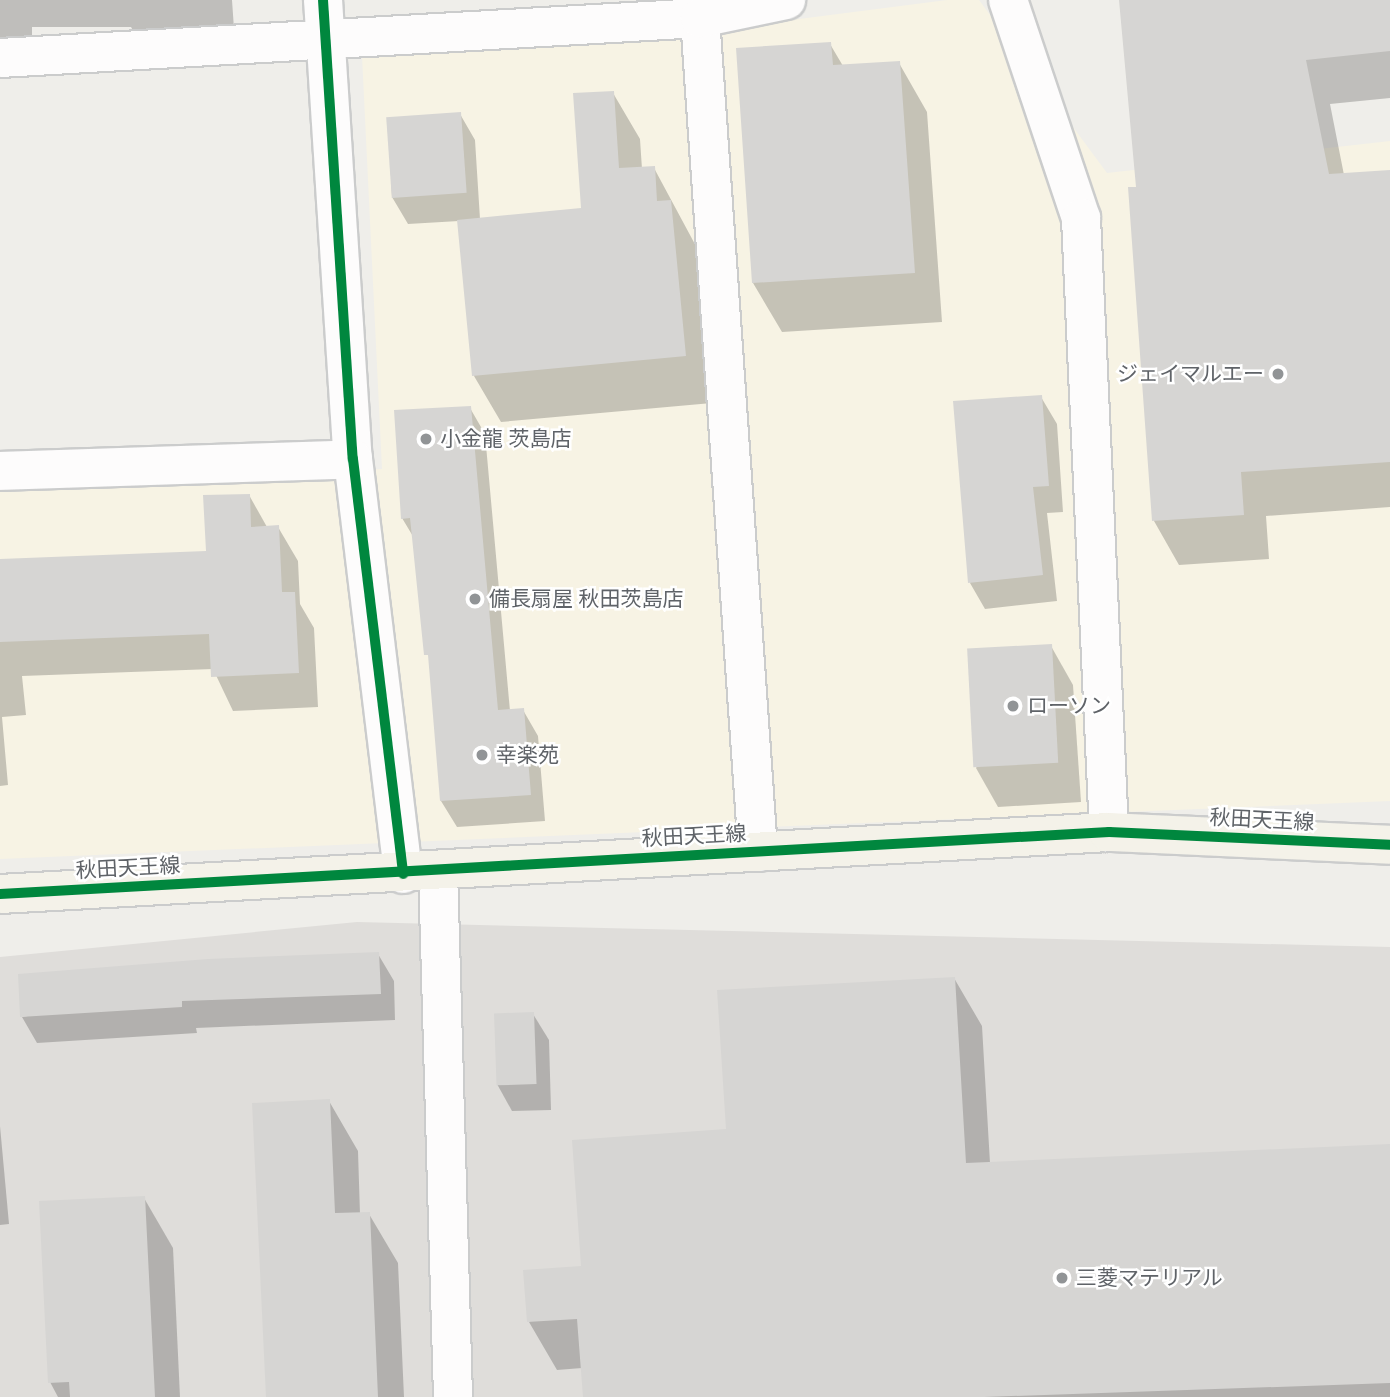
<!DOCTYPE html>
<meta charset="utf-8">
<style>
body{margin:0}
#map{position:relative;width:1390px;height:1397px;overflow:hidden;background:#efeeea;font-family:"PT Sans","Noto Sans JP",sans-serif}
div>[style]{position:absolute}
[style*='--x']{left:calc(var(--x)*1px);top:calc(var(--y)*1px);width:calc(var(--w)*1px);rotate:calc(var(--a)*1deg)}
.commercial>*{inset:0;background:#f7f3e4}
.industrial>*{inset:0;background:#dfddda}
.shadow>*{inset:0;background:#0003}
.building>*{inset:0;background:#d6d5d3;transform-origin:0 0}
.roads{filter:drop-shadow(2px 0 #cbcccc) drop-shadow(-2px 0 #cbcccc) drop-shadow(0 2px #cbcccc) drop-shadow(0 -2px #cbcccc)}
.street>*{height:38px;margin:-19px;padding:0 19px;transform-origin:19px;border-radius:19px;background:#fdfcfc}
.primary>*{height:38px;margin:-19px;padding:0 19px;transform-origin:19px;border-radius:19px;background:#f4f2e9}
.cycleway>*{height:10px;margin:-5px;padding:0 5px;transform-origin:5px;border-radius:5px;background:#00873e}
.dots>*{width:19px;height:19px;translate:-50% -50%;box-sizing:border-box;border:4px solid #fff;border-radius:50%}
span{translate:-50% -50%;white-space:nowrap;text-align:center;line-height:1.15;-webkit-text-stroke:5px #fff;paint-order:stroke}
.poi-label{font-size:21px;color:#5f6368}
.right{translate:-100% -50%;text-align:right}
.left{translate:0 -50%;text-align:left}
.street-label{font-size:21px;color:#5f6368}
</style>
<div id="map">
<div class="commercial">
<i style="clip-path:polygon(947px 0,979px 0,1107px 173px,1390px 141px,1390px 801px,0 859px,0 485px,382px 469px,362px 56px,745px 26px)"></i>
</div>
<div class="industrial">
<i style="clip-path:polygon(357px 922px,1390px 947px,1390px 1397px,0 1397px,0 957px)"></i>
</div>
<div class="shadow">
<i style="clip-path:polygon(0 0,232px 0,235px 43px,143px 48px,131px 27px,32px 27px,32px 53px,0 52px)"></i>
<i style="clip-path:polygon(1121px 0,1390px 0,1390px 98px,1330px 104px,1344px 175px,1390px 172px,1390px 507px,1266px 516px,1269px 559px,1179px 565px,1154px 521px,1138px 188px)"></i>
<i style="clip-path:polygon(830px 44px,843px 66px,899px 63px,927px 112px,942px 322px,782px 332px,753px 283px)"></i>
<i style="clip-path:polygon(613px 93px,640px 139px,642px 169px,654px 168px,697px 248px,712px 403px,501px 422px,474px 376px,459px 221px,408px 224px,392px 197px,388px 118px,460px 114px,475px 140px,480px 219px,582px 210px)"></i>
<i style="clip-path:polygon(1041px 397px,1057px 424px,1063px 512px,1047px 513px,1057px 601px,985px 609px,970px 583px)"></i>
<i style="clip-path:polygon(470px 408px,485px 434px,510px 711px,523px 710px,538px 736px,545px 821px,457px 827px,441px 801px,430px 662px,414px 538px,402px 518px)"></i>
<i style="clip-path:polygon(249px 495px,267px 527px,278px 527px,298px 561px,300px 604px,314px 628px,318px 707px,233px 711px,213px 669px,22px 676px,26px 715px,2px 717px,8px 785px,0 786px,0 601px,207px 553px)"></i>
<i style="clip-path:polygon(1051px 646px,1073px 685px,1081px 802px,998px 807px,976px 768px)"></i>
<i style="clip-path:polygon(378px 954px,394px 981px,395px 1020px,196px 1028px,197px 1033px,37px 1043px,22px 1017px)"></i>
<i style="clip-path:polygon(954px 978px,982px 1026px,990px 1163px,1390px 1146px,1390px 1397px,584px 1397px,582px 1368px,557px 1370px,529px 1322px,728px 1131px)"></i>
<i style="clip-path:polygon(533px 1014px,549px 1040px,551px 1110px,512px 1111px,497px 1084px)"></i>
<i style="clip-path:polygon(329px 1101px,358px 1151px,360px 1214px,369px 1214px,398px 1263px,404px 1397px,268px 1397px)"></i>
<i style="clip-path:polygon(0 1126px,9px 1224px,0 1225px)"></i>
<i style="clip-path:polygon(144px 1198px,173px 1248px,180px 1397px,58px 1397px,50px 1382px)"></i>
</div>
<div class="building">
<i style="clip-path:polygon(1119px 0,1390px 0,1390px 51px,1306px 60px,1329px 174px,1390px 170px,1390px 462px,1241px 472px,1244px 515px,1152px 521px,1128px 187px,1136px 187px)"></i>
<i style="clip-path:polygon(831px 42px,833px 65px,900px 61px,915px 273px,752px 283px,736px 48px)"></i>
<i style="clip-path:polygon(614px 91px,619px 168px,655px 166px,657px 201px,671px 200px,686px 356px,472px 376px,457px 220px,581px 208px,573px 93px)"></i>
<i style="left:461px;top:112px;width:81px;height:75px;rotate:86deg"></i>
<i style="clip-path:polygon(1042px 395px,1049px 486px,1033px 487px,1043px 575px,968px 583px,953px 401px)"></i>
<i style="clip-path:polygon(471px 406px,498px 710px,524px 708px,531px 795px,440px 801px,428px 655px,424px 655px,410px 518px,401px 519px,394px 410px)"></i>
<i style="clip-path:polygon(250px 494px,251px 527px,279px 525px,282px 592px,295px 592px,299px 673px,211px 677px,209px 634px,0 642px,0 559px,206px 551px,203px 495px)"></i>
<i style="left:1052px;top:644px;width:119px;height:85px;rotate:87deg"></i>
<i style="clip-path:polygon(379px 952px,381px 994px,182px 1001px,182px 1007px,20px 1017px,18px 974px,208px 959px)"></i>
<i style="clip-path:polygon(955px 977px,966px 1163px,1390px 1144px,1390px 1383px,984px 1397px,583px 1397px,577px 1319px,527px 1322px,523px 1270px,581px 1266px,572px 1140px,726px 1129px,717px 990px)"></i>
<i style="left:534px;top:1012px;width:72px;height:40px;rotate:88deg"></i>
<i style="clip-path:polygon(330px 1099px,335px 1213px,370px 1212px,378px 1397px,266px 1397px,252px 1103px)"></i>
<i style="clip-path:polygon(145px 1196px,155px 1397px,70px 1397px,69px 1382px,48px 1383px,39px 1201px)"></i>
</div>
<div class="roads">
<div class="street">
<i style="--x:323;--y:0;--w:460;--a:86.3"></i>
<i style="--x:353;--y:459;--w:418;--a:83.1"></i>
<i style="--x:1008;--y:0;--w:230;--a:71.5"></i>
<i style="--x:1081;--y:218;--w:615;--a:87.39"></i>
<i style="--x:700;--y:18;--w:836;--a:86.02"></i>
<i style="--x:0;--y:58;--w:701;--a:-3.27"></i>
<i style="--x:700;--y:18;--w:88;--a:-11.8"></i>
<i style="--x:0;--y:471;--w:353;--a:-1.9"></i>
<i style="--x:438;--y:870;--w:527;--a:88.37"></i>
</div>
<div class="primary">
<i style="--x:0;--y:894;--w:1111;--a:-3.2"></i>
<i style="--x:1109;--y:832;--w:281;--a:2.6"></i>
</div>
</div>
<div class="cycleway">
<i style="--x:323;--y:0;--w:460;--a:86.3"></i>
<i style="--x:353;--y:459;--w:418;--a:83.1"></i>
<i style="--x:0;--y:894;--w:1111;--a:-3.2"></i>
<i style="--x:1109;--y:832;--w:281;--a:2.6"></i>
</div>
<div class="dots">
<i style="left:1278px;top:374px;background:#919496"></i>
<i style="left:426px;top:439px;background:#919496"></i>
<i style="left:475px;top:599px;background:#919496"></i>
<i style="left:1013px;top:706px;background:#919496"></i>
<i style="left:482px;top:755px;background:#919496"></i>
<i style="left:1062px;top:1278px;background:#919496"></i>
</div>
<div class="poi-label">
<span class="right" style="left:1264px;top:374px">ジェイマルエー</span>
<span class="left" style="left:440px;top:439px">小金龍 茨島店</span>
<span class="left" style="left:489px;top:599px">備長扇屋 秋田茨島店</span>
<span class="left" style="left:1027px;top:706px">ローソン</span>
<span class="left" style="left:496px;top:755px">幸楽苑</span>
<span class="left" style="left:1076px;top:1278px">三菱マテリアル</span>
</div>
<div class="street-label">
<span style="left:1262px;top:820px;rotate:3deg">秋田天王線</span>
<span style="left:694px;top:836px;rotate:-3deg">秋田天王線</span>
<span style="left:128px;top:868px;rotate:-3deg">秋田天王線</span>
</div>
</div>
